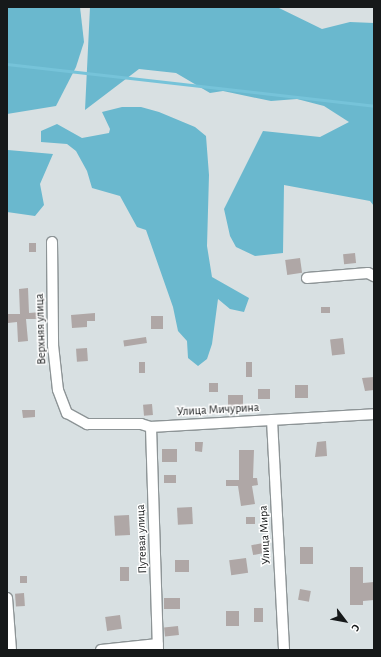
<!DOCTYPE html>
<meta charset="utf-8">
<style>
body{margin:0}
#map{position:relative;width:381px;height:657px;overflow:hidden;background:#d8e0e2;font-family:"Alegreya Sans",sans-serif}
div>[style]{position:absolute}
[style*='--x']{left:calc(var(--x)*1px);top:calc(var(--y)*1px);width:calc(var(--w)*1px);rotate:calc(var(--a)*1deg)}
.forest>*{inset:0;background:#6ab8ce}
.stream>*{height:2.5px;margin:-1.25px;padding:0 1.25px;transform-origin:1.25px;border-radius:1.25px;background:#76c3d9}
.building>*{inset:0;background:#afa7a6;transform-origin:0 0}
.roads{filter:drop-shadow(1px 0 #8d9496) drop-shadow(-1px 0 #8d9496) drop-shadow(0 1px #8d9496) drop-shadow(0 -1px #8d9496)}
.minor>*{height:10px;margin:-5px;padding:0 5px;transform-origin:5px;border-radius:5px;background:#fff}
span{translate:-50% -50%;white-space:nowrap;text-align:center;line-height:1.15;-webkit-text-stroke:3px #fff;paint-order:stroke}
.street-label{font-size:12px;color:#16191a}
.frame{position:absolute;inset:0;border:8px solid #16191a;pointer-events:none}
.north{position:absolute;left:325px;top:601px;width:40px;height:40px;-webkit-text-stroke:3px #fff;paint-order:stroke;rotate:122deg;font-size:11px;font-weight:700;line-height:16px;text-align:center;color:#16191a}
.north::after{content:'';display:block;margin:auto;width:14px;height:18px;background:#16191a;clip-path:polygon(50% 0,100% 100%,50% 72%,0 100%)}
</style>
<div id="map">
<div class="forest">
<i style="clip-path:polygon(7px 7px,80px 7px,84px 42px,76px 67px,56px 106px,7px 114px)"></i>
<i style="clip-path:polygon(90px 7px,277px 7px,322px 29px,350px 22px,374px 23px,374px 206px,370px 201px,284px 185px,283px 253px,255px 256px,236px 247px,230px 236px,224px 209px,263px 131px,320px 137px,349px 122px,324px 106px,297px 99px,271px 101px,223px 91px,210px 93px,176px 73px,139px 69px,85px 110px)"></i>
<i style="clip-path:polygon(122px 107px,141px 107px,159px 112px,195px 127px,206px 136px,209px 175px,207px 246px,212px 277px,249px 298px,244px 312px,230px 309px,218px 299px,212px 344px,207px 359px,198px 366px,188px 358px,187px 341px,178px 331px,173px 307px,146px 230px,137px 227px,120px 196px,92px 188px,87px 171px,76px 151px,67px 144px,41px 142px,41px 131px,57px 124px,82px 138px,109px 133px,110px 129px,102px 112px)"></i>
<i style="clip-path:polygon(8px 150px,53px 154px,40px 184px,44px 205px,35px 216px,7px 212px)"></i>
</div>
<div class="stream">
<i style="--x:7;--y:64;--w:369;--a:6.5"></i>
</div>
<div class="building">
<i style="left:29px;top:243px;width:7px;height:9px"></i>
<i style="left:355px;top:253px;width:10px;height:12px;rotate:84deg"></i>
<i style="left:300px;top:258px;width:15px;height:15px;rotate:82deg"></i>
<i style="clip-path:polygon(28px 288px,29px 313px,41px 312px,41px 319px,26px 319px,28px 341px,18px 342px,17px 322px,8px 323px,8px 314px,20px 314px,19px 289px)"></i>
<i style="left:330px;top:307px;width:6px;height:9px;rotate:90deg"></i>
<i style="clip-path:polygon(95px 313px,95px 321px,87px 321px,87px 327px,72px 328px,71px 315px)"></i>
<i style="left:151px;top:316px;width:12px;height:13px"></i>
<i style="left:146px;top:337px;width:6px;height:23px;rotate:81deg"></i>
<i style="left:343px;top:338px;width:16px;height:13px;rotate:83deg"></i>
<i style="left:87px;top:348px;width:13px;height:11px;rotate:86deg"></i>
<i style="left:139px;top:362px;width:6px;height:11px"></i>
<i style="left:246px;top:362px;width:6px;height:15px"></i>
<i style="clip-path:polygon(374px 377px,374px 390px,365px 391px,362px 378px)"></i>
<i style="left:218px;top:383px;width:9px;height:9px;rotate:90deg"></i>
<i style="left:295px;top:385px;width:13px;height:13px"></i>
<i style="left:270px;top:389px;width:10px;height:12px;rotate:90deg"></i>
<i style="left:243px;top:395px;width:12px;height:15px;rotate:90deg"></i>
<i style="left:152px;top:404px;width:11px;height:9px;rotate:85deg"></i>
<i style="clip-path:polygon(22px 410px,35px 410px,35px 417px,23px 418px)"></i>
<i style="clip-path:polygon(326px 441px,327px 456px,315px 457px,317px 442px)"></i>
<i style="clip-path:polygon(195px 442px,203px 442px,202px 452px,195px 451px)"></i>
<i style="left:162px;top:449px;width:15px;height:13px"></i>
<i style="clip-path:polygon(239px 450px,254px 450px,253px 478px,257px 478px,258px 485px,252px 486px,255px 504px,241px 506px,238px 486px,226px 486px,226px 480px,239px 480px)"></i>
<i style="left:176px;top:475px;width:8px;height:12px;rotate:90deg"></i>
<i style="left:192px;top:507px;width:17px;height:15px;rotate:87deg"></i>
<i style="left:129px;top:515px;width:20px;height:15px;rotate:87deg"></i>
<i style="left:246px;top:517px;width:9px;height:7px"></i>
<i style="left:263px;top:543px;width:10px;height:12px;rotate:79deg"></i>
<i style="left:300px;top:547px;width:13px;height:17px"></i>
<i style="left:246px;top:558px;width:15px;height:17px;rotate:82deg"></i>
<i style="left:189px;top:560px;width:12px;height:14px;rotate:90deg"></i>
<i style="left:120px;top:567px;width:9px;height:14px"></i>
<i style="clip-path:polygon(350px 567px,363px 567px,363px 583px,374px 582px,374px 600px,363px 601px,363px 605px,350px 605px)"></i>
<i style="left:20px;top:576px;width:7px;height:7px"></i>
<i style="left:300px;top:589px;width:11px;height:11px;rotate:10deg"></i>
<i style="left:24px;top:593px;width:13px;height:9px;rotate:86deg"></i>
<i style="left:180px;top:598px;width:11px;height:16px;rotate:90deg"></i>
<i style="left:254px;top:608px;width:9px;height:14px"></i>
<i style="left:226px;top:611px;width:13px;height:15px"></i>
<i style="left:120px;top:615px;width:14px;height:15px;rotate:82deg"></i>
<i style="left:178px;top:626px;width:9px;height:14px;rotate:84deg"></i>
</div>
<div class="roads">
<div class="minor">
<i style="--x:52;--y:242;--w:103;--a:89.4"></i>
<i style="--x:53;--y:345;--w:45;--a:83.7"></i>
<i style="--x:58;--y:390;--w:25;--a:69"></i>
<i style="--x:67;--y:413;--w:23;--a:29"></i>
<i style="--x:87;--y:424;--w:54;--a:0"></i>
<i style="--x:141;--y:424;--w:10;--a:17"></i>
<i style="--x:151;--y:427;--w:223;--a:-3.3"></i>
<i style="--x:307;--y:278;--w:61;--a:-4.7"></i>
<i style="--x:368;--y:273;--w:7;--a:27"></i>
<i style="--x:272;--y:420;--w:230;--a:87"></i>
<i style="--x:151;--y:427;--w:223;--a:88.2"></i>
<i style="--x:7;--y:598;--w:52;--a:85.6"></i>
<i style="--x:101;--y:650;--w:57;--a:-6"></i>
</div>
</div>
<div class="street-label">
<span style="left:41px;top:329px;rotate:-92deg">Верхняя улица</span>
<span style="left:218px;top:410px;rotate:-3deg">Улица Мичурина</span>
<span style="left:265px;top:535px;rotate:-93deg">Улица Мира</span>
<span style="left:142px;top:539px;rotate:-92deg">Путевая улица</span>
</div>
<div class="frame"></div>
<div class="north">С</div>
</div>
